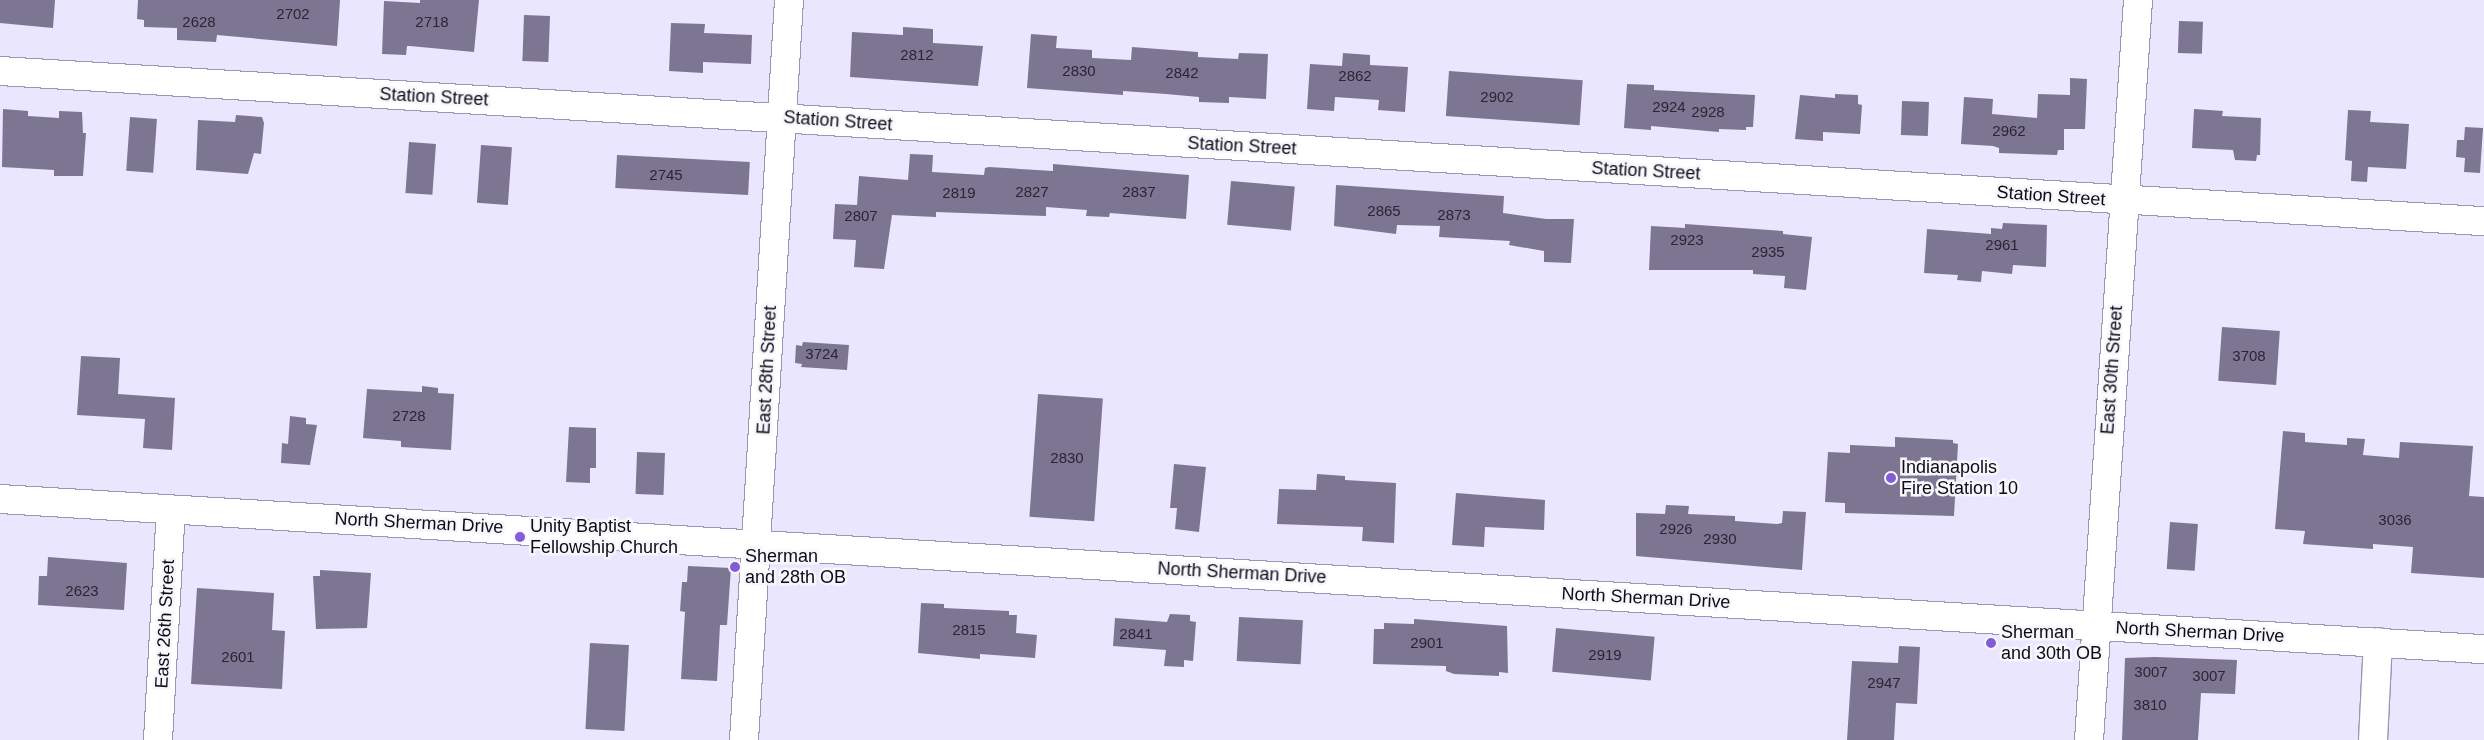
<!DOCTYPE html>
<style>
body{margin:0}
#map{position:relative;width:2484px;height:740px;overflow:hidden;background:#eae6fe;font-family:Helvetica,sans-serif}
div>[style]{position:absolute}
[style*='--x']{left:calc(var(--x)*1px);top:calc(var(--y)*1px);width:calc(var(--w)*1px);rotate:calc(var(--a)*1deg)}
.building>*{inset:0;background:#7c7692;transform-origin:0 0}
.roads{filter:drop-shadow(1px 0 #9b96b2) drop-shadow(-1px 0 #9b96b2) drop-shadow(0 1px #9b96b2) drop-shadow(0 -1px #9b96b2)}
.minor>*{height:28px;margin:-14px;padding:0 14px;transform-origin:14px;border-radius:14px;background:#fff}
.major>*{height:28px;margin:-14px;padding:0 14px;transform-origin:14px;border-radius:14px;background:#fff}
.dots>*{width:14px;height:14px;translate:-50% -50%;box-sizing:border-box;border:2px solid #f7f6fc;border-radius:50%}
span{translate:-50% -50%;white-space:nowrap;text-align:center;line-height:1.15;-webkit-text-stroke:5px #f7f6fc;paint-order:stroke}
.number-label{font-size:15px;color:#2a2634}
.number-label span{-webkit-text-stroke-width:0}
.street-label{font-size:18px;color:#0e0b15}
.poi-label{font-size:18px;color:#0e0b15}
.left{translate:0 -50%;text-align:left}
</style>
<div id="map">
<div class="building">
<i style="clip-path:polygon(0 0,55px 0,53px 28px,0 23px)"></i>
<i style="clip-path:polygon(138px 0,340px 0,337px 46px,217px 35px,216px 42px,177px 40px,177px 28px,144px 27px,144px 20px,137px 19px)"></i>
<i style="clip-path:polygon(420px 0,479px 0,474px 52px,410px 46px,407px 46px,406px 55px,382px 54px,384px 1px,420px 3px)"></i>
<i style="left:524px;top:15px;width:26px;height:46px;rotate:2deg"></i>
<i style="left:2179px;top:21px;width:24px;height:32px;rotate:2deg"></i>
<i style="clip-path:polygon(671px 23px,705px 24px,704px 33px,752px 35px,751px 64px,703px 62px,703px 73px,669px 71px)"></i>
<i style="clip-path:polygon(903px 27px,933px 29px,933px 43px,983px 46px,978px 86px,850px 77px,852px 32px,903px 35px)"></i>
<i style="clip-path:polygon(1031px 34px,1057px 36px,1056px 48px,1092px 50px,1092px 58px,1131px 60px,1132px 47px,1198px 52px,1198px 57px,1238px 59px,1239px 53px,1268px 54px,1266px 99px,1229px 97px,1229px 103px,1199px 102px,1199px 97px,1166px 94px,1123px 91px,1123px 95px,1027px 88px)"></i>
<i style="clip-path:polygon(1343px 53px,1370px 55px,1370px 65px,1408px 67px,1405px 112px,1378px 110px,1379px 100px,1335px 97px,1334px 111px,1307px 109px,1310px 64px,1342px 66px)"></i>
<i style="left:1449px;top:71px;width:134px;height:45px;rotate:4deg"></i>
<i style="clip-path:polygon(2070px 78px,2087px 79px,2085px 129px,2064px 129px,2064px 150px,2058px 150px,2057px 155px,1999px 153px,1999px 148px,1993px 146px,1961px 144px,1964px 97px,1993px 99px,1992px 114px,2037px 118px,2038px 94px,2070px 95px)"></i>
<i style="clip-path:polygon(1627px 84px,1654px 85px,1654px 90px,1755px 95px,1753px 127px,1746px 127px,1746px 130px,1719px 129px,1719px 132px,1651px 126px,1651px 130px,1624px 128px)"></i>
<i style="clip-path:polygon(1835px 94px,1858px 95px,1858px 104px,1862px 105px,1860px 134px,1823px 132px,1823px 141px,1795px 139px,1800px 95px,1835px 98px)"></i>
<i style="left:1902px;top:101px;width:27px;height:34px;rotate:2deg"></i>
<i style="clip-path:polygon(3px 109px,28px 111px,28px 116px,59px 118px,59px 111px,82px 112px,83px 133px,86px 133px,83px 176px,54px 176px,54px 170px,2px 167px)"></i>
<i style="clip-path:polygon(2194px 109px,2223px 111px,2222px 116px,2261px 118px,2260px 155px,2257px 155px,2256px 161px,2235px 160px,2233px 150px,2192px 148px)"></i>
<i style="clip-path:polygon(2348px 110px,2371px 111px,2370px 122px,2409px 124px,2406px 169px,2368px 167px,2367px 182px,2351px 181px,2352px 161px,2345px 160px)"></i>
<i style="clip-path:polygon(236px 115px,262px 117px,264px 123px,261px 154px,254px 153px,248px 174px,196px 170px,198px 120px,235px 122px)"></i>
<i style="left:130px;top:117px;width:27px;height:54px;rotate:4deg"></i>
<i style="clip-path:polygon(2465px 127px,2483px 128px,2480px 173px,2464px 172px,2465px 158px,2456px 157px,2457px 140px,2464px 140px)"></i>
<i style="left:409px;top:142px;width:27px;height:51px;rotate:4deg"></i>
<i style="left:481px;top:145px;width:31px;height:58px;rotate:4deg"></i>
<i style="clip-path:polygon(910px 154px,933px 155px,932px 172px,984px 175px,985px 168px,989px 167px,1053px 171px,1053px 164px,1189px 175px,1186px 219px,1110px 213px,1109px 217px,1086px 216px,1087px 210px,1046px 207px,1046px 216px,936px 212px,936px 217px,892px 215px,884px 269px,854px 267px,856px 240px,833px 239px,835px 204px,857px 205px,859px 176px,908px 180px)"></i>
<i style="left:617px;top:155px;width:133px;height:33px;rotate:3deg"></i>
<i style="left:1231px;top:181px;width:64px;height:44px;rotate:5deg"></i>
<i style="clip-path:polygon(1336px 185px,1504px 196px,1503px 213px,1546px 219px,1574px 219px,1571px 263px,1544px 262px,1544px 251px,1509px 245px,1510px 241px,1439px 237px,1440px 226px,1397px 225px,1396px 234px,1334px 226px)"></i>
<i style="clip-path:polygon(2003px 223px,2047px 225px,2046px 267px,2013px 265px,2012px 274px,1982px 271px,1981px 282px,1957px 280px,1958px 275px,1924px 273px,1927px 229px,1991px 234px,1991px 228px,2002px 229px)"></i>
<i style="clip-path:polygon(1685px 224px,1783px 231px,1783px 234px,1812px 237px,1806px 290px,1784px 288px,1785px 276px,1753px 274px,1753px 270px,1649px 270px,1651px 226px,1685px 228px)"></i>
<i style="left:2222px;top:327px;width:58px;height:54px;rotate:4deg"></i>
<i style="clip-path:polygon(803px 342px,849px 345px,847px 370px,801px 367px,802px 364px,795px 363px,796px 345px,802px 346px)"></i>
<i style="clip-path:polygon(81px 356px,120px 358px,118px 394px,175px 398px,172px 450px,143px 448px,145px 419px,77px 415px)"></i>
<i style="clip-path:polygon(422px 386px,438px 388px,438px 393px,454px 394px,451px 450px,401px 447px,401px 441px,363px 438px,367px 389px,422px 392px)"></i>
<i style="left:1038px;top:394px;width:65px;height:123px;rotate:4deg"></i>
<i style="clip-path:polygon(290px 416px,306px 418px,306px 424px,317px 425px,310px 465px,281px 463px,282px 443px,288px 444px)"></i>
<i style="clip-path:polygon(569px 427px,596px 428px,596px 468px,590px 468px,590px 483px,566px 482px)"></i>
<i style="clip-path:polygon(2283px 431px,2305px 433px,2305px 442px,2347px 445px,2347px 438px,2365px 439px,2363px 455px,2399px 458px,2400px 442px,2473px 446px,2469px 496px,2484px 497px,2484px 578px,2411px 573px,2413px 547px,2373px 544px,2373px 549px,2303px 544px,2305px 531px,2275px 529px)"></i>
<i style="clip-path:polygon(1895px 437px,1953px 440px,1953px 443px,1958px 444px,1954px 516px,1845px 513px,1845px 503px,1825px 502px,1828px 452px,1850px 453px,1850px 445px,1895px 447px)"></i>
<i style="left:637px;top:452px;width:28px;height:42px;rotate:2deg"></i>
<i style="clip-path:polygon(1174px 464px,1206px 467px,1199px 532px,1175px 529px,1177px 508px,1170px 508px)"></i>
<i style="clip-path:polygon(1317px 474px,1345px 476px,1345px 480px,1396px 483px,1394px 543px,1362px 541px,1363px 527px,1277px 524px,1279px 489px,1316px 490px)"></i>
<i style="clip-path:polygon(1456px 493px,1545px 500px,1544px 530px,1485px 527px,1484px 547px,1452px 545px)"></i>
<i style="clip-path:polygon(1666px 505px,1689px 506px,1688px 514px,1735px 516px,1735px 521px,1777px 524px,1782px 523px,1783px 511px,1806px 512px,1802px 570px,1636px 556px,1636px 513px,1665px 514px)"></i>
<i style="left:2170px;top:522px;width:28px;height:47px;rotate:4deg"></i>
<i style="clip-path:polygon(48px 557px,127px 563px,124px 610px,38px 605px,39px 576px,47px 576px)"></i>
<i style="clip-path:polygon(688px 566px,731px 568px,727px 625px,720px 625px,717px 681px,681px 679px,685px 612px,680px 611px,682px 582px,687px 582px)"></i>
<i style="clip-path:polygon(320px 570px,371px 573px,367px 628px,316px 629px,313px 576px,320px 576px)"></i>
<i style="clip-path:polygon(197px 588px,274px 593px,272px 630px,285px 631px,282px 689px,191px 684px)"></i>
<i style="clip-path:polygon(921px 603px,944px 604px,944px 608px,1009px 611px,1009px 615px,1017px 615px,1016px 633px,1037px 635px,1035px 658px,980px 654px,980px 659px,918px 653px)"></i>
<i style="clip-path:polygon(1170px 614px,1190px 615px,1190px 621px,1196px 622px,1193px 661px,1184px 660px,1184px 667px,1164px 666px,1166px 650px,1113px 646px,1115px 618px,1167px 622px)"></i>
<i style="left:1239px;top:617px;width:64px;height:44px;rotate:3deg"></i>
<i style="clip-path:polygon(1414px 619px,1507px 626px,1508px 673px,1499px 672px,1499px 676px,1454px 674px,1446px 671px,1446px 666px,1373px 664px,1374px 629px,1384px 629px,1384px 623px,1414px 624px)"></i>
<i style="left:1556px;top:628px;width:99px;height:44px;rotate:5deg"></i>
<i style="left:590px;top:643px;width:39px;height:86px;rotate:3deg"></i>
<i style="clip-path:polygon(1899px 646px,1920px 647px,1917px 704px,1896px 703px,1894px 740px,1847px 740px,1852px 661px,1898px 663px)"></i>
<i style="clip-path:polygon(2155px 657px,2237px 660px,2235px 694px,2201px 693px,2198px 740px,2122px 740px,2125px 658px)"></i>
</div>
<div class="roads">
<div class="minor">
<i style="--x:0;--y:71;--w:2489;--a:3.46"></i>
<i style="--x:158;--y:740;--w:231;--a:-86.8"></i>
<i style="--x:744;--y:740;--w:741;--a:-86.52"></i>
<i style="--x:2373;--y:740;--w:98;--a:-87.1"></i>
</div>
<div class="major">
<i style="--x:0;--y:499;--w:2489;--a:3.46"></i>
<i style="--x:2089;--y:740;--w:742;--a:-86.21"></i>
</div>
</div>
<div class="dots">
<i style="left:1891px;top:478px;background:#835dd7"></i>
<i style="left:520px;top:537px;background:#835dd7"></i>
<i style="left:735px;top:567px;background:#835dd7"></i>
<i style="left:1991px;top:643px;background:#835dd7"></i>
</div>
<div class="number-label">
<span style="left:293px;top:14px">2702</span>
<span style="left:199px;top:22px">2628</span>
<span style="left:432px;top:22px">2718</span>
<span style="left:917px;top:55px">2812</span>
<span style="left:1079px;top:71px">2830</span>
<span style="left:1182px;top:73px">2842</span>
<span style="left:1355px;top:76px">2862</span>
<span style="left:1497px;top:97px">2902</span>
<span style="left:1669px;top:107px">2924</span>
<span style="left:1708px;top:112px">2928</span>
<span style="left:2009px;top:131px">2962</span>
<span style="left:666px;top:175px">2745</span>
<span style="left:1032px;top:192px">2827</span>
<span style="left:1139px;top:192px">2837</span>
<span style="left:959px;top:193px">2819</span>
<span style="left:1384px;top:211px">2865</span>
<span style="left:1454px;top:215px">2873</span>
<span style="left:861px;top:216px">2807</span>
<span style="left:1687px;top:240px">2923</span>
<span style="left:2002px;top:245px">2961</span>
<span style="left:1768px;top:252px">2935</span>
<span style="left:822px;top:354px">3724</span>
<span style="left:2249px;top:356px">3708</span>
<span style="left:409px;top:416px">2728</span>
<span style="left:1067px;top:458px">2830</span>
<span style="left:2395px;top:520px">3036</span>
<span style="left:1676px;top:529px">2926</span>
<span style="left:1720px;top:539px">2930</span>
<span style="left:82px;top:591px">2623</span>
<span style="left:969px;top:630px">2815</span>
<span style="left:1136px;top:634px">2841</span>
<span style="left:1427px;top:643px">2901</span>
<span style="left:1605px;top:655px">2919</span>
<span style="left:238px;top:657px">2601</span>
<span style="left:2151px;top:672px">3007</span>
<span style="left:2209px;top:676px">3007</span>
<span style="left:1884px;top:683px">2947</span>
<span style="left:2150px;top:705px">3810</span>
</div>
<div class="street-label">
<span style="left:434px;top:97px;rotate:3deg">Station Street</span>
<span style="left:838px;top:121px;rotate:4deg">Station Street</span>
<span style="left:1242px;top:146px;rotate:3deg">Station Street</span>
<span style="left:1646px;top:171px;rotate:3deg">Station Street</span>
<span style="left:2051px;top:196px;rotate:4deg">Station Street</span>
<span style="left:767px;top:370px;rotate:-87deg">East 28th Street</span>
<span style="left:2112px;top:370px;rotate:-86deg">East 30th Street</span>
<span style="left:419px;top:523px;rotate:3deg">North Sherman Drive</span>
<span style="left:1242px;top:573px;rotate:3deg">North Sherman Drive</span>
<span style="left:1646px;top:598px;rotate:3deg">North Sherman Drive</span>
<span style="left:165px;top:624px;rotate:-87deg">East 26th Street</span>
<span style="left:2200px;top:632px;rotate:3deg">North Sherman Drive</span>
</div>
<div class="poi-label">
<span class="left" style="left:1901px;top:478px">Indianapolis<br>Fire Station 10</span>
<span class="left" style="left:530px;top:537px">Unity Baptist<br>Fellowship Church</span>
<span class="left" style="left:745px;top:567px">Sherman<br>and 28th OB</span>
<span class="left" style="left:2001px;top:643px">Sherman<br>and 30th OB</span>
</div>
</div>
